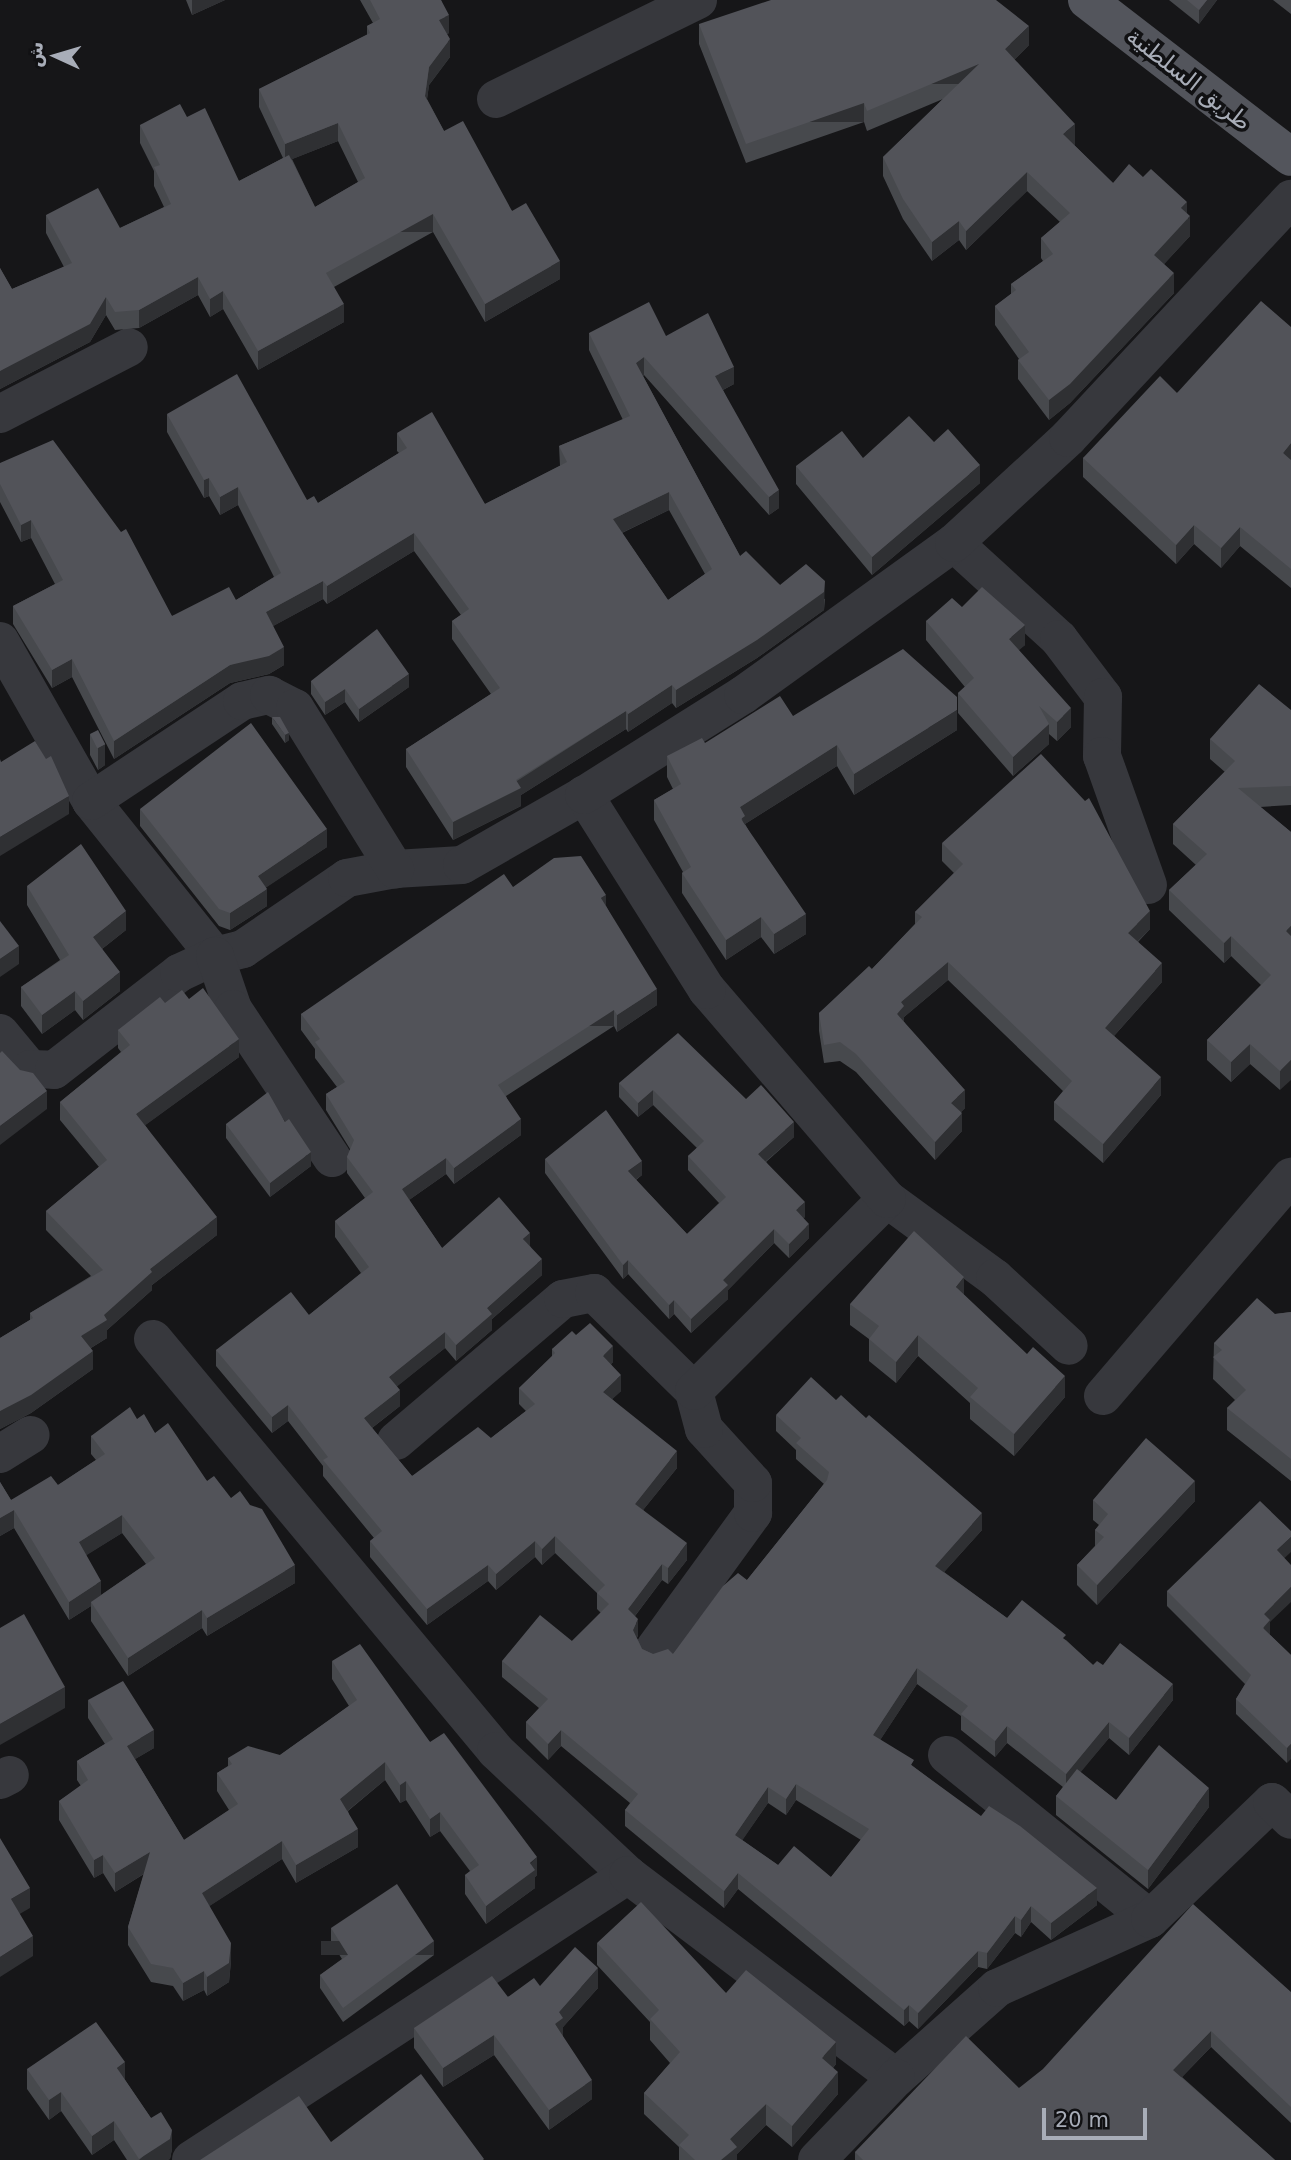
<!DOCTYPE html>
<meta charset="utf-8">
<style>
body{margin:0}
#map{position:relative;width:1291px;height:2160px;overflow:hidden;background:#161618;font-family:"DejaVu Sans",Vazirmatn,sans-serif}
div>[style]{position:absolute}
[style*='--x']{left:calc(var(--x)*1px);top:calc(var(--y)*1px);width:calc(var(--w)*1px);rotate:calc(var(--a)*1deg)}
.minor>*{height:38px;margin:-19px;padding:0 19px;transform-origin:19px;border-radius:19px;background:#37383d}
.major>*{height:38px;margin:-19px;padding:0 19px;transform-origin:19px;border-radius:19px;background:#53555c}
.wall>*{inset:0;background:#47494d}
.shaded-wall>*{inset:0;background:#2f3033;transform-origin:0 0}
.building>*{inset:0;background:#525359;transform-origin:0 0}
span{translate:-50% -50%;white-space:nowrap;text-align:center;line-height:1.15;-webkit-text-stroke:7px #111113;paint-order:stroke}
.street-label{font-size:23px;color:#a8adb8}
.north{position:absolute;left:21px;top:21px;width:70px;height:70px;-webkit-text-stroke:5px #111113;paint-order:stroke;rotate:274deg;font-size:19px;font-weight:700;line-height:28px;text-align:center;color:#a8adb8}
.north::after{content:'';display:block;margin:auto;width:24px;height:32px;background:#a8adb8;clip-path:polygon(50% 0,100% 100%,50% 72%,0 100%)}
.scale{position:absolute;left:1042px;top:2108px;width:105px;height:32px;box-sizing:border-box;border:4px solid #a8adb8;border-top:0;padding-left:9px;font-size:21px;line-height:24px;white-space:nowrap;color:#a8adb8;-webkit-text-stroke:5px #111113;paint-order:stroke}
</style>
<div id="map">
<div class="minor">
<i style="--x:496;--y:99;--w:225;--a:-26.1"></i>
<i style="--x:0;--y:414;--w:145;--a:-27.4"></i>
<i style="--x:954;--y:543;--w:142;--a:42.4"></i>
<i style="--x:1059;--y:639;--w:73;--a:52.8"></i>
<i style="--x:1103;--y:697;--w:59;--a:91"></i>
<i style="--x:1102;--y:756;--w:137;--a:70.4"></i>
<i style="--x:0;--y:641;--w:184;--a:60.4"></i>
<i style="--x:91;--y:801;--w:198;--a:51.3"></i>
<i style="--x:215;--y:956;--w:29;--a:-14"></i>
<i style="--x:243;--y:949;--w:126;--a:-34.3"></i>
<i style="--x:347;--y:878;--w:49;--a:-10.6"></i>
<i style="--x:395;--y:869;--w:67;--a:-3.4"></i>
<i style="--x:462;--y:865;--w:141;--a:-29.8"></i>
<i style="--x:91;--y:801;--w:181;--a:-33.5"></i>
<i style="--x:242;--y:701;--w:28;--a:-13"></i>
<i style="--x:269;--y:695;--w:29;--a:27"></i>
<i style="--x:295;--y:708;--w:190;--a:58.2"></i>
<i style="--x:0;--y:1033;--w:47;--a:50.2"></i>
<i style="--x:30;--y:1069;--w:24;--a:2"></i>
<i style="--x:54;--y:1070;--w:158;--a:-37.8"></i>
<i style="--x:179;--y:973;--w:40;--a:-25"></i>
<i style="--x:215;--y:956;--w:56;--a:71.2"></i>
<i style="--x:233;--y:1009;--w:179;--a:56.4"></i>
<i style="--x:887;--y:1199;--w:134;--a:36.2"></i>
<i style="--x:995;--y:1278;--w:100;--a:42.6"></i>
<i style="--x:153;--y:1339;--w:536;--a:50.22"></i>
<i style="--x:496;--y:1751;--w:181;--a:43.2"></i>
<i style="--x:1103;--y:1396;--w:289;--a:-49.4"></i>
<i style="--x:396;--y:1441;--w:219;--a:-40.4"></i>
<i style="--x:563;--y:1299;--w:32;--a:-11"></i>
<i style="--x:594;--y:1293;--w:140;--a:44.4"></i>
<i style="--x:0;--y:1454;--w:36;--a:-32"></i>
<i style="--x:655;--y:1648;--w:167;--a:-54"></i>
<i style="--x:753;--y:1513;--w:30;--a:-90"></i>
<i style="--x:753;--y:1483;--w:73;--a:-132.2"></i>
<i style="--x:704;--y:1429;--w:39;--a:-105"></i>
<i style="--x:694;--y:1391;--w:272;--a:-44.9"></i>
<i style="--x:887;--y:1199;--w:276;--a:-130.7"></i>
<i style="--x:707;--y:990;--w:231;--a:-122.2"></i>
<i style="--x:584;--y:795;--w:188;--a:-32.2"></i>
<i style="--x:743;--y:695;--w:260;--a:-35.8"></i>
<i style="--x:954;--y:543;--w:155;--a:-42.6"></i>
<i style="--x:1068;--y:438;--w:327;--a:-47"></i>
<i style="--x:947;--y:1755;--w:261;--a:38.9"></i>
<i style="--x:0;--y:1780;--w:11;--a:-27"></i>
<i style="--x:191;--y:2160;--w:522;--a:-33.11"></i>
<i style="--x:628;--y:1875;--w:336;--a:37.1"></i>
<i style="--x:896;--y:2078;--w:135;--a:-41.7"></i>
<i style="--x:997;--y:1988;--w:168;--a:-24.3"></i>
<i style="--x:1150;--y:1919;--w:169;--a:-43.8"></i>
<i style="--x:1272;--y:1802;--w:26;--a:43"></i>
<i style="--x:817;--y:2160;--w:114;--a:-46.1"></i>
</div>
<div class="major">
<i style="--x:1087;--y:0;--w:257;--a:37.6"></i>
</div>
<div class="wall">
<i style="clip-path:polygon(186px 0,225px 0,192px 15px)"></i>
<i style="clip-path:polygon(evenodd,360px 0,441px 0,449px 33px,447px 34px,450px 57px,429px 85px,427px 99px,444px 131px,512px 211px,560px 279px,485px 322px,433px 232px,334px 287px,344px 322px,258px 370px,223px 309px,210px 317px,198px 295px,139px 328px,115px 330px,106px 315px,90px 342px,0 389px,0 268px,12px 289px,64px 267px,46px 233px,46px 215px,120px 228px,164px 207px,154px 186px,154px 171px,140px 143px,140px 125px,187px 117px,239px 181px,283px 158px,259px 107px,259px 89px,367px 35px,367px 26px,373px 23px,360px 0,338px 141px,358px 182px,315px 207px,292px 159px,338px 141px)"></i>
<i style="clip-path:polygon(1169px 0,1217px 0,1199px 24px)"></i>
<i style="clip-path:polygon(1273px 0,1291px 0,1291px 14px)"></i>
<i style="clip-path:polygon(699px 24px,1029px 45px,1014px 60px,1075px 144px,1074px 145px,1113px 183px,1143px 177px,1187px 213px,1190px 236px,1164px 264px,1174px 293px,1070px 403px,1049px 420px,1018px 379px,1018px 360px,1019px 359px,995px 325px,995px 306px,1011px 294px,1011px 284px,1043px 261px,1041px 258px,1041px 238px,1060px 222px,1027px 191px,966px 250px,959px 240px,932px 261px,903px 219px,883px 176px,883px 157px,943px 99px,867px 131px,864px 122px,746px 163px,699px 44px)"></i>
<i style="clip-path:polygon(1291px 327px,1291px 588px,1240px 546px,1221px 568px,1194px 544px,1176px 564px,1083px 477px,1083px 458px,1177px 393px)"></i>
<i style="clip-path:polygon(evenodd,589px 333px,666px 336px,734px 384px,723px 390px,779px 508px,769px 515px,644px 375px,643px 376px,740px 556px,780px 585px,825px 599px,824px 610px,757px 658px,676px 708px,672px 703px,628px 732px,626px 729px,521px 795px,521px 806px,453px 840px,406px 767px,406px 749px,491px 694px,452px 639px,452px 621px,461px 615px,414px 551px,327px 604px,323px 599px,273px 626px,284px 665px,269px 674px,230px 683px,114px 759px,72px 677px,52px 688px,13px 624px,13px 606px,55px 584px,31px 538px,21px 542px,0 502px,0 463px,172px 616px,236px 600px,274px 577px,238px 505px,220px 515px,209px 496px,204px 498px,167px 432px,167px 414px,307px 500px,318px 503px,399px 453px,397px 451px,397px 433px,485px 504px,560px 466px,559px 446px,623px 420px,589px 350px,589px 333px,669px 510px,705px 574px,668px 600px,622px 533px,669px 510px)"></i>
<i style="clip-path:polygon(934px 442px,980px 483px,872px 575px,796px 484px,796px 466px,863px 458px)"></i>
<i style="clip-path:polygon(962px 607px,1025px 645px,1018px 650px,1071px 727px,1057px 741px,1049px 734px,1049px 744px,1013px 776px,958px 713px,958px 693px,965px 687px,926px 640px,926px 621px)"></i>
<i style="clip-path:polygon(311px 681px,409px 687px,359px 722px,345px 702px,325px 715px,311px 694px)"></i>
<i style="clip-path:polygon(1291px 710px,1291px 805px,1260px 807px,1291px 832px,1280px 1090px,1250px 1064px,1231px 1082px,1207px 1060px,1207px 1040px,1261px 985px,1231px 956px,1224px 963px,1169px 910px,1169px 890px,1196px 865px,1173px 844px,1173px 824px,1225px 772px,1210px 759px,1210px 739px)"></i>
<i style="clip-path:polygon(793px 716px,957px 730px,854px 795px,837px 766px,745px 824px,806px 934px,774px 954px,761px 937px,726px 960px,682px 893px,682px 873px,683px 872px,654px 820px,654px 800px,673px 789px,667px 777px,667px 756px,705px 743px)"></i>
<i style="clip-path:polygon(272px 717px,289px 740px,285px 743px,272px 724px)"></i>
<i style="clip-path:polygon(90px 734px,105px 744px,105px 765px,98px 770px,90px 755px)"></i>
<i style="clip-path:polygon(140px 809px,327px 847px,266px 887px,267px 906px,230px 930px,219px 926px,140px 826px)"></i>
<i style="clip-path:polygon(942px 843px,1150px 929px,1138px 942px,1162px 982px,1114px 1036px,1161px 1095px,1103px 1163px,1054px 1120px,1054px 1102px,1063px 1091px,948px 980px,904px 1017px,904px 1022px,965px 1108px,961px 1112px,962px 1131px,935px 1160px,856px 1072px,840px 1061px,824px 1063px,819px 1031px,819px 1013px,872px 969px,915px 924px,915px 912px,954px 873px,942px 861px)"></i>
<i style="clip-path:polygon(27px 886px,126px 930px,102px 949px,120px 991px,83px 1020px,75px 1010px,42px 1034px,21px 1006px,21px 987px,60px 960px,27px 905px)"></i>
<i style="clip-path:polygon(evenodd,513px 887px,606px 906px,657px 1005px,617px 1032px,614px 1026px,506px 1096px,521px 1135px,454px 1184px,446px 1174px,409px 1200px,442px 1248px,530px 1246px,542px 1275px,492px 1319px,492px 1330px,456px 1361px,445px 1348px,397px 1386px,400px 1406px,372px 1428px,412px 1476px,491px 1438px,526px 1411px,519px 1404px,519px 1388px,552px 1357px,552px 1349px,576px 1335px,613px 1362px,611px 1364px,621px 1391px,612px 1399px,677px 1468px,643px 1510px,687px 1560px,668px 1584px,662px 1580px,635px 1616px,638px 1635px,637px 1638px,642px 1649px,653px 1654px,673px 1654px,747px 1580px,824px 1484px,796px 1459px,796px 1450px,776px 1431px,776px 1415px,982px 1530px,944px 1572px,1007px 1618px,1066px 1640px,1093px 1665px,1103px 1665px,1173px 1700px,1129px 1755px,1109px 1738px,1080px 1772px,1116px 1800px,1209px 1807px,1148px 1889px,1056px 1815px,1056px 1796px,1063px 1787px,1007px 1743px,995px 1757px,961px 1730px,961px 1716px,917px 1684px,880px 1740px,914px 1767px,1097px 1905px,1051px 1940px,1031px 1922px,1021px 1937px,1015px 1933px,987px 1969px,978px 1967px,918px 2029px,909px 2021px,904px 2026px,738px 1889px,724px 1908px,625px 1826px,625px 1810px,630px 1803px,561px 1746px,548px 1760px,526px 1738px,526px 1722px,539px 1708px,502px 1677px,502px 1661px,572px 1641px,601px 1613px,597px 1609px,597px 1593px,555px 1553px,542px 1565px,535px 1557px,496px 1590px,488px 1581px,427px 1625px,370px 1557px,370px 1541px,374px 1538px,323px 1476px,323px 1466px,288px 1421px,272px 1433px,216px 1366px,216px 1350px,309px 1315px,361px 1273px,335px 1237px,335px 1221px,365px 1198px,347px 1173px,347px 1157px,350px 1149px,326px 1110px,326px 1094px,337px 1087px,315px 1058px,315px 1049px,301px 1030px,301px 1014px,513px 887px,796px 1800px,861px 1840px,831px 1877px,778px 1865px,742px 1840px,768px 1803px,786px 1815px,796px 1800px)"></i>
<i style="clip-path:polygon(189px 999px,239px 1057px,145px 1125px,217px 1235px,152px 1285px,152px 1290px,107px 1330px,107px 1338px,91px 1348px,93px 1369px,31px 1413px,0 1429px,0 1338px,30px 1320px,30px 1313px,91px 1276px,46px 1230px,46px 1211px,99px 1167px,60px 1120px,60px 1102px,121px 1052px,118px 1048px,118px 1030px,165px 1003px)"></i>
<i style="clip-path:polygon(619px 1083px,746px 1099px,794px 1137px,766px 1162px,805px 1217px,803px 1218px,809px 1238px,789px 1258px,774px 1243px,728px 1290px,728px 1299px,691px 1333px,674px 1314px,669px 1319px,628px 1274px,623px 1279px,545px 1173px,545px 1159px,642px 1175px,636px 1180px,687px 1234px,719px 1203px,688px 1170px,688px 1156px,697px 1148px,653px 1105px,638px 1117px,619px 1097px)"></i>
<i style="clip-path:polygon(285px 1122px,311px 1166px,270px 1197px,226px 1138px,226px 1124px)"></i>
<i style="clip-path:polygon(964px 1295px,1065px 1397px,1014px 1456px,970px 1419px,970px 1403px,918px 1356px,896px 1383px,869px 1361px,869px 1339px,850px 1325px,850px 1304px)"></i>
<i style="clip-path:polygon(1291px 1312px,1291px 1481px,1227px 1430px,1227px 1408px,1235px 1400px,1213px 1379px,1214px 1343px,1275px 1314px)"></i>
<i style="clip-path:polygon(evenodd,137px 1419px,155px 1433px,207px 1481px,295px 1583px,207px 1636px,202px 1628px,128px 1676px,91px 1621px,91px 1606px,69px 1620px,14px 1528px,0 1536px,0 1482px,11px 1500px,58px 1485px,96px 1460px,91px 1454px,91px 1436px,137px 1419px,122px 1533px,146px 1564px,101px 1595px,86px 1555px,122px 1533px)"></i>
<i style="clip-path:polygon(1093px 1500px,1195px 1501px,1097px 1605px,1077px 1585px,1077px 1565px,1095px 1546px,1095px 1530px,1099px 1525px,1093px 1520px)"></i>
<i style="clip-path:polygon(1284px 1558px,1270px 1622px,1270px 1635px,1291px 1655px,1287px 1763px,1236px 1714px,1236px 1699px,1245px 1684px,1167px 1606px,1167px 1591px)"></i>
<i style="clip-path:polygon(332px 1661px,430px 1742px,537px 1875px,535px 1877px,535px 1888px,486px 1924px,465px 1894px,465px 1875px,470px 1871px,440px 1831px,430px 1837px,406px 1800px,400px 1803px,385px 1780px,348px 1811px,358px 1847px,296px 1883px,282px 1859px,209px 1906px,231px 1961px,229px 1982px,207px 1996px,204px 1990px,183px 2001px,173px 1986px,151px 1982px,128px 1945px,128px 1927px,144px 1874px,115px 1892px,103px 1873px,94px 1878px,59px 1820px,59px 1801px,81px 1786px,77px 1780px,77px 1761px,105px 1744px,88px 1718px,88px 1700px,154px 1748px,135px 1759px,184px 1840px,229px 1810px,217px 1791px,217px 1773px,228px 1766px,228px 1758px,280px 1755px,349px 1706px,332px 1679px)"></i>
<i style="clip-path:polygon(331px 1928px,434px 1955px,343px 2022px,320px 1988px,320px 1975px,342px 1959px,331px 1942px)"></i>
<i style="clip-path:polygon(597px 1943px,726px 1993px,836px 2064px,833px 2068px,838px 2094px,792px 2147px,766px 2125px,737px 2154px,737px 2160px,679px 2160px,679px 2147px,644px 2114px,644px 2093px,670px 2063px,650px 2040px,650px 2022px,597px 1965px)"></i>
<i style="clip-path:polygon(540px 1986px,598px 1988px,563px 2027px,563px 2037px,592px 2099px,549px 2130px,494px 2055px,443px 2087px,414px 2048px,414px 2028px)"></i>
<i style="clip-path:polygon(1291px 1992px,1291px 2123px,1211px 2047px,1182px 2077px,1275px 2160px,855px 2160px,855px 2152px,1019px 2088px)"></i>
<i style="clip-path:polygon(27px 2069px,125px 2080px,172px 2149px,170px 2159px,167px 2160px,127px 2160px,114px 2140px,92px 2155px,61px 2111px,49px 2120px,27px 2089px)"></i>
</div>
<div class="shaded-wall">
<i style="clip-path:polygon(192px 0,225px 0,192px 15px)"></i>
<i style="clip-path:polygon(1207px 0,1217px 0,1199px 24px,1199px 10px)"></i>
<i style="clip-path:polygon(449px 15px,449px 33px,439px 38px,439px 20px)"></i>
<i style="clip-path:polygon(1029px 26px,1029px 45px,1005px 69px,1005px 49px)"></i>
<i style="clip-path:polygon(450px 39px,450px 57px,429px 85px,425px 114px,425px 96px,429px 67px)"></i>
<i style="left:979px;top:64px;width:20px;height:121px;rotate:90deg"></i>
<i style="left:864px;top:103px;width:19px;height:125px;rotate:90deg"></i>
<i style="clip-path:polygon(338px 123px,338px 141px,285px 162px,285px 144px)"></i>
<i style="clip-path:polygon(1075px 124px,1075px 144px,1063px 153px,1063px 134px)"></i>
<i style="clip-path:polygon(1027px 172px,1027px 191px,966px 250px,966px 231px)"></i>
<i style="clip-path:polygon(1187px 202px,1187px 220px,1190px 216px,1190px 236px,1154px 275px,1154px 255px,1181px 208px)"></i>
<i style="left:433px;top:214px;width:18px;height:122px;rotate:90deg"></i>
<i style="clip-path:polygon(959px 221px,959px 240px,932px 261px,932px 242px)"></i>
<i style="clip-path:polygon(560px 261px,560px 279px,485px 322px,485px 304px)"></i>
<i style="clip-path:polygon(1174px 273px,1174px 293px,1070px 403px,1049px 420px,1049px 400px)"></i>
<i style="clip-path:polygon(198px 277px,198px 295px,139px 328px,139px 310px)"></i>
<i style="clip-path:polygon(223px 291px,223px 309px,210px 317px,210px 299px)"></i>
<i style="clip-path:polygon(106px 297px,106px 315px,90px 342px,0 389px,0 371px)"></i>
<i style="clip-path:polygon(344px 304px,344px 322px,258px 370px,258px 351px)"></i>
<i style="clip-path:polygon(644px 357px,644px 375px,636px 381px,636px 363px)"></i>
<i style="clip-path:polygon(734px 367px,734px 384px,715px 394px,715px 376px)"></i>
<i style="clip-path:polygon(1291px 443px,1291px 463px,1283px 453px)"></i>
<i style="clip-path:polygon(980px 465px,980px 483px,872px 575px,872px 557px)"></i>
<i style="clip-path:polygon(209px 478px,209px 496px,204px 498px,204px 480px)"></i>
<i style="clip-path:polygon(238px 487px,238px 505px,220px 515px,220px 497px)"></i>
<i style="clip-path:polygon(779px 490px,779px 508px,769px 515px,769px 497px)"></i>
<i style="clip-path:polygon(669px 492px,669px 510px,613px 537px,613px 519px)"></i>
<i style="clip-path:polygon(31px 520px,31px 538px,21px 542px,21px 525px)"></i>
<i style="clip-path:polygon(1194px 525px,1194px 544px,1176px 564px,1176px 545px)"></i>
<i style="clip-path:polygon(1240px 527px,1240px 546px,1221px 568px,1221px 548px)"></i>
<i style="clip-path:polygon(414px 533px,414px 551px,327px 604px,327px 586px)"></i>
<i style="clip-path:polygon(323px 581px,323px 599px,266px 630px,266px 612px)"></i>
<i style="clip-path:polygon(825px 581px,824px 610px,757px 658px,676px 708px,676px 690px)"></i>
<i style="clip-path:polygon(1025px 625px,1025px 645px,1009px 659px,1009px 639px)"></i>
<i style="clip-path:polygon(284px 647px,284px 665px,269px 674px,230px 683px,114px 759px,114px 741px,230px 665px)"></i>
<i style="clip-path:polygon(72px 659px,72px 677px,52px 688px,52px 670px)"></i>
<i style="clip-path:polygon(409px 674px,409px 687px,359px 722px,359px 709px)"></i>
<i style="clip-path:polygon(672px 685px,672px 703px,628px 732px,628px 714px)"></i>
<i style="clip-path:polygon(345px 689px,345px 702px,325px 715px,325px 702px)"></i>
<i style="clip-path:polygon(1071px 708px,1071px 727px,1057px 741px,1057px 722px)"></i>
<i style="clip-path:polygon(957px 710px,957px 730px,854px 795px,854px 774px)"></i>
<i style="clip-path:polygon(626px 711px,626px 729px,521px 795px,521px 806px,453px 840px,453px 822px)"></i>
<i style="clip-path:polygon(1049px 724px,1049px 744px,1013px 776px,1013px 757px)"></i>
<i style="clip-path:polygon(289px 733px,289px 740px,285px 743px,285px 735px)"></i>
<i style="clip-path:polygon(105px 744px,105px 765px,98px 770px,98px 748px)"></i>
<i style="clip-path:polygon(837px 745px,837px 766px,745px 824px,745px 836px,740px 807px)"></i>
<i style="clip-path:polygon(69px 796px,69px 814px,0 856px,0 837px)"></i>
<i style="clip-path:polygon(327px 829px,327px 847px,258px 893px,258px 876px)"></i>
<i style="clip-path:polygon(267px 889px,267px 906px,230px 930px,230px 913px)"></i>
<i style="clip-path:polygon(606px 895px,606px 911px,601px 898px)"></i>
<i style="clip-path:polygon(126px 911px,126px 930px,93px 956px,93px 937px)"></i>
<i style="clip-path:polygon(1150px 911px,1150px 929px,1128px 951px,1128px 933px)"></i>
<i style="clip-path:polygon(806px 914px,806px 934px,774px 954px,774px 934px)"></i>
<i style="clip-path:polygon(761px 917px,761px 937px,726px 960px,726px 940px)"></i>
<i style="clip-path:polygon(1291px 926px,1291px 946px,1286px 931px)"></i>
<i style="clip-path:polygon(1231px 936px,1231px 956px,1224px 963px,1224px 943px)"></i>
<i style="clip-path:polygon(19px 946px,19px 964px,0 977px,0 959px)"></i>
<i style="clip-path:polygon(948px 962px,948px 980px,904px 1017px,904px 1024px,897px 1014px,901px 1002px)"></i>
<i style="clip-path:polygon(1162px 963px,1162px 982px,1105px 1046px,1105px 1028px)"></i>
<i style="clip-path:polygon(120px 972px,120px 991px,83px 1020px,83px 1001px)"></i>
<i style="clip-path:polygon(657px 989px,657px 1005px,617px 1032px,617px 1015px)"></i>
<i style="clip-path:polygon(75px 991px,75px 1010px,42px 1034px,42px 1015px)"></i>
<i style="left:614px;top:1010px;width:16px;height:138px;rotate:90deg"></i>
<i style="clip-path:polygon(239px 1039px,239px 1057px,136px 1132px,136px 1114px)"></i>
<i style="clip-path:polygon(1250px 1044px,1250px 1064px,1231px 1082px,1231px 1062px)"></i>
<i style="clip-path:polygon(1291px 1060px,1291px 1080px,1280px 1090px,1280px 1071px)"></i>
<i style="clip-path:polygon(1161px 1077px,1161px 1095px,1103px 1163px,1103px 1144px)"></i>
<i style="clip-path:polygon(653px 1090px,653px 1105px,638px 1117px,638px 1103px)"></i>
<i style="clip-path:polygon(965px 1090px,965px 1108px,951px 1121px,951px 1103px)"></i>
<i style="clip-path:polygon(47px 1091px,47px 1109px,0 1145px,0 1126px)"></i>
<i style="clip-path:polygon(962px 1113px,962px 1131px,935px 1160px,935px 1142px)"></i>
<i style="clip-path:polygon(521px 1119px,521px 1135px,454px 1184px,454px 1168px)"></i>
<i style="clip-path:polygon(794px 1122px,794px 1137px,758px 1168px,758px 1154px)"></i>
<i style="clip-path:polygon(311px 1152px,311px 1166px,270px 1197px,270px 1183px)"></i>
<i style="clip-path:polygon(446px 1158px,446px 1174px,402px 1205px,402px 1189px)"></i>
<i style="clip-path:polygon(642px 1161px,642px 1175px,628px 1185px,628px 1171px)"></i>
<i style="clip-path:polygon(805px 1202px,805px 1217px,796px 1225px,796px 1210px)"></i>
<i style="clip-path:polygon(217px 1217px,217px 1235px,152px 1285px,152px 1290px,107px 1330px,107px 1338px,81px 1354px,81px 1336px,150px 1269px)"></i>
<i style="clip-path:polygon(809px 1224px,809px 1238px,789px 1258px,789px 1244px)"></i>
<i style="clip-path:polygon(774px 1229px,774px 1243px,728px 1290px,728px 1299px,691px 1333px,691px 1319px,723px 1280px)"></i>
<i style="clip-path:polygon(530px 1233px,530px 1249px,523px 1239px)"></i>
<i style="clip-path:polygon(542px 1259px,542px 1275px,492px 1319px,492px 1330px,456px 1361px,456px 1345px,487px 1308px)"></i>
<i style="clip-path:polygon(628px 1260px,628px 1274px,623px 1279px,623px 1265px)"></i>
<i style="clip-path:polygon(964px 1277px,964px 1299px,956px 1287px)"></i>
<i style="clip-path:polygon(674px 1300px,674px 1314px,669px 1319px,669px 1305px)"></i>
<i style="clip-path:polygon(445px 1332px,445px 1348px,389px 1393px,389px 1377px)"></i>
<i style="clip-path:polygon(918px 1335px,918px 1356px,896px 1383px,896px 1362px)"></i>
<i style="clip-path:polygon(613px 1346px,613px 1362px,603px 1373px,603px 1356px)"></i>
<i style="clip-path:polygon(93px 1351px,93px 1369px,31px 1413px,0 1429px,0 1411px)"></i>
<i style="clip-path:polygon(621px 1375px,621px 1391px,603px 1408px,603px 1392px)"></i>
<i style="clip-path:polygon(1065px 1376px,1065px 1397px,1014px 1456px,1014px 1434px)"></i>
<i style="clip-path:polygon(400px 1390px,400px 1406px,364px 1434px,364px 1418px)"></i>
<i style="clip-path:polygon(288px 1405px,288px 1421px,272px 1433px,272px 1417px)"></i>
<i style="clip-path:polygon(677px 1451px,677px 1468px,635px 1520px,635px 1504px)"></i>
<i style="clip-path:polygon(1195px 1481px,1195px 1501px,1097px 1605px,1097px 1585px)"></i>
<i style="clip-path:polygon(14px 1510px,14px 1528px,0 1536px,0 1518px)"></i>
<i style="clip-path:polygon(982px 1513px,982px 1530px,935px 1582px,935px 1566px)"></i>
<i style="clip-path:polygon(122px 1515px,122px 1533px,79px 1560px,79px 1542px)"></i>
<i style="clip-path:polygon(555px 1536px,555px 1553px,542px 1565px,542px 1549px)"></i>
<i style="clip-path:polygon(1291px 1537px,1291px 1552px,1277px 1565px,1277px 1550px)"></i>
<i style="clip-path:polygon(535px 1541px,535px 1557px,496px 1590px,496px 1574px)"></i>
<i style="clip-path:polygon(687px 1543px,687px 1560px,668px 1584px,668px 1568px)"></i>
<i style="clip-path:polygon(662px 1564px,662px 1580px,628px 1625px,628px 1609px)"></i>
<i style="clip-path:polygon(295px 1565px,295px 1583px,207px 1636px,207px 1618px)"></i>
<i style="clip-path:polygon(488px 1565px,488px 1581px,427px 1625px,427px 1609px)"></i>
<i style="clip-path:polygon(101px 1581px,101px 1599px,91px 1602px,91px 1606px,69px 1620px,69px 1602px)"></i>
<i style="clip-path:polygon(1291px 1587px,1291px 1602px,1270px 1622px,1270px 1635px,1263px 1643px,1264px 1614px)"></i>
<i style="clip-path:polygon(202px 1610px,202px 1628px,128px 1676px,128px 1658px)"></i>
<i style="clip-path:polygon(638px 1619px,638px 1635px,633px 1646px,633px 1630px)"></i>
<i style="clip-path:polygon(917px 1668px,917px 1684px,873px 1751px,873px 1735px)"></i>
<i style="clip-path:polygon(1173px 1684px,1173px 1700px,1129px 1755px,1129px 1738px)"></i>
<i style="clip-path:polygon(65px 1687px,65px 1708px,0 1745px,0 1724px)"></i>
<i style="clip-path:polygon(1109px 1722px,1109px 1738px,1066px 1790px,1066px 1774px)"></i>
<i style="clip-path:polygon(1007px 1726px,1007px 1743px,995px 1757px,995px 1741px)"></i>
<i style="clip-path:polygon(154px 1730px,154px 1748px,127px 1764px,127px 1746px)"></i>
<i style="clip-path:polygon(561px 1730px,561px 1746px,548px 1760px,548px 1744px)"></i>
<i style="clip-path:polygon(1291px 1744px,1291px 1759px,1287px 1763px,1287px 1748px)"></i>
<i style="clip-path:polygon(385px 1762px,385px 1780px,340px 1817px,340px 1799px)"></i>
<i style="clip-path:polygon(406px 1781px,406px 1800px,400px 1803px,400px 1785px)"></i>
<i style="clip-path:polygon(796px 1784px,796px 1800px,786px 1815px,786px 1799px)"></i>
<i style="clip-path:polygon(768px 1787px,768px 1803px,735px 1851px,735px 1835px)"></i>
<i style="clip-path:polygon(1209px 1788px,1209px 1807px,1148px 1889px,1148px 1870px)"></i>
<i style="clip-path:polygon(440px 1812px,440px 1831px,430px 1837px,430px 1819px)"></i>
<i style="clip-path:polygon(358px 1829px,358px 1847px,296px 1883px,296px 1865px)"></i>
<i style="clip-path:polygon(282px 1841px,282px 1859px,202px 1911px,202px 1893px)"></i>
<i style="clip-path:polygon(150px 1852px,150px 1870px,115px 1892px,115px 1873px)"></i>
<i style="clip-path:polygon(103px 1855px,103px 1873px,94px 1878px,94px 1860px)"></i>
<i style="clip-path:polygon(537px 1857px,537px 1875px,535px 1877px,535px 1888px,486px 1924px,486px 1906px)"></i>
<i style="clip-path:polygon(738px 1873px,738px 1889px,724px 1908px,724px 1891px)"></i>
<i style="clip-path:polygon(30px 1888px,30px 1908px,11px 1919px,11px 1899px)"></i>
<i style="clip-path:polygon(1097px 1888px,1097px 1905px,1051px 1940px,1051px 1923px)"></i>
<i style="clip-path:polygon(1031px 1906px,1031px 1922px,1021px 1937px,1021px 1920px)"></i>
<i style="clip-path:polygon(1015px 1916px,1015px 1933px,987px 1969px,987px 1953px)"></i>
<i style="clip-path:polygon(33px 1936px,33px 1956px,0 1977px,0 1957px)"></i>
<i style="left:434px;top:1941px;width:14px;height:113px;rotate:90deg"></i>
<i style="clip-path:polygon(231px 1943px,231px 1961px,229px 1982px,207px 1996px,207px 1977px)"></i>
<i style="clip-path:polygon(978px 1951px,978px 1967px,918px 2029px,918px 2013px)"></i>
<i style="clip-path:polygon(598px 1968px,598px 1988px,563px 2027px,563px 2038px,555px 2024px,559px 2012px)"></i>
<i style="clip-path:polygon(204px 1971px,204px 1990px,183px 2001px,183px 1983px)"></i>
<i style="clip-path:polygon(909px 2005px,909px 2021px,904px 2026px,904px 2010px)"></i>
<i style="clip-path:polygon(1211px 2031px,1211px 2047px,1173px 2086px,1173px 2070px)"></i>
<i style="clip-path:polygon(494px 2035px,494px 2055px,443px 2087px,443px 2068px)"></i>
<i style="clip-path:polygon(836px 2042px,836px 2064px,822px 2080px,822px 2058px)"></i>
<i style="clip-path:polygon(125px 2062px,125px 2082px,117px 2068px)"></i>
<i style="clip-path:polygon(838px 2072px,838px 2094px,792px 2147px,792px 2126px)"></i>
<i style="clip-path:polygon(592px 2080px,592px 2099px,549px 2130px,549px 2110px)"></i>
<i style="clip-path:polygon(61px 2092px,61px 2111px,49px 2120px,49px 2100px)"></i>
<i style="clip-path:polygon(766px 2104px,766px 2125px,737px 2154px,737px 2160px,721px 2160px,730px 2139px)"></i>
<i style="clip-path:polygon(114px 2121px,114px 2140px,92px 2155px,92px 2136px)"></i>
<i style="clip-path:polygon(172px 2130px,172px 2149px,170px 2159px,167px 2160px,139px 2160px)"></i>
</div>
<div class="building">
<i style="clip-path:polygon(370px 0,441px 0,449px 15px,439px 20px,450px 39px,429px 67px,425px 96px,444px 131px,463px 121px,512px 211px,526px 203px,560px 261px,485px 304px,433px 214px,326px 273px,344px 304px,258px 351px,223px 291px,210px 299px,198px 277px,139px 310px,115px 312px,106px 297px,90px 324px,0 371px,0 268px,12px 289px,72px 263px,46px 215px,98px 188px,120px 228px,171px 204px,154px 167px,160px 165px,140px 125px,180px 104px,187px 117px,205px 108px,239px 181px,289px 155px,315px 207px,365px 178px,338px 123px,285px 144px,259px 89px,370px 33px,367px 26px,380px 19px)"></i>
<i style="clip-path:polygon(771px 0,996px 0,1029px 26px,1005px 49px,1075px 124px,1063px 134px,1113px 183px,1129px 164px,1143px 177px,1151px 169px,1187px 202px,1181px 208px,1190px 216px,1154px 255px,1174px 273px,1070px 384px,1049px 400px,1018px 360px,1029px 352px,995px 306px,1016px 290px,1011px 284px,1053px 254px,1041px 238px,1070px 213px,1027px 172px,966px 231px,959px 221px,932px 242px,903px 199px,883px 157px,979px 64px,867px 111px,864px 103px,746px 144px,699px 24px)"></i>
<i style="clip-path:polygon(1187px 0,1207px 0,1199px 10px)"></i>
<i style="clip-path:polygon(1261px 301px,1291px 327px,1291px 443px,1283px 453px,1291px 460px,1291px 569px,1240px 527px,1221px 548px,1194px 525px,1176px 545px,1083px 458px,1160px 376px,1177px 393px)"></i>
<i style="clip-path:polygon(evenodd,649px 302px,666px 336px,708px 313px,734px 367px,715px 376px,779px 490px,769px 497px,644px 357px,636px 363px,740px 556px,746px 551px,780px 585px,806px 564px,825px 581px,824px 592px,757px 640px,676px 690px,672px 685px,628px 714px,626px 711px,516px 780px,521px 788px,453px 822px,406px 749px,500px 688px,452px 621px,469px 609px,414px 533px,327px 586px,323px 581px,266px 612px,284px 647px,269px 656px,230px 665px,114px 741px,72px 659px,52px 670px,13px 606px,63px 580px,31px 520px,21px 525px,0 484px,0 463px,53px 440px,121px 532px,126px 529px,172px 616px,229px 587px,236px 600px,281px 573px,238px 487px,220px 497px,209px 478px,204px 480px,167px 414px,237px 374px,307px 500px,314px 496px,318px 503px,407px 448px,397px 433px,432px 412px,485px 504px,567px 462px,559px 446px,630px 416px,589px 333px,649px 302px,669px 492px,712px 569px,668px 600px,613px 519px,669px 492px)"></i>
<i style="clip-path:polygon(909px 416px,934px 442px,948px 429px,980px 465px,872px 557px,796px 466px,842px 431px,863px 458px)"></i>
<i style="clip-path:polygon(982px 587px,1025px 625px,1009px 639px,1071px 708px,1057px 722px,1039px 706px,1049px 724px,1013px 757px,958px 693px,974px 678px,926px 621px,952px 598px,962px 607px)"></i>
<i style="clip-path:polygon(377px 629px,409px 674px,359px 709px,345px 689px,325px 702px,311px 681px)"></i>
<i style="clip-path:polygon(903px 649px,957px 697px,957px 710px,854px 774px,837px 745px,740px 807px,745px 816px,741px 819px,806px 914px,774px 934px,761px 917px,726px 940px,682px 873px,691px 867px,654px 800px,681px 784px,667px 756px,702px 738px,705px 743px,780px 696px,793px 716px)"></i>
<i style="clip-path:polygon(1259px 684px,1291px 710px,1291px 786px,1238px 788px,1291px 832px,1291px 926px,1286px 931px,1291px 936px,1291px 1060px,1280px 1071px,1250px 1044px,1231px 1062px,1207px 1040px,1271px 975px,1231px 936px,1224px 943px,1169px 890px,1207px 854px,1173px 824px,1235px 761px,1210px 739px)"></i>
<i style="clip-path:polygon(272px 717px,280px 717px,289px 733px,285px 735px)"></i>
<i style="clip-path:polygon(251px 723px,327px 829px,258px 876px,267px 889px,230px 913px,219px 909px,140px 809px)"></i>
<i style="left:98px;top:730px;width:16px;height:9px;rotate:63deg"></i>
<i style="clip-path:polygon(35px 741px,46px 759px,51px 756px,69px 796px,0 837px,0 759px,1px 762px)"></i>
<i style="clip-path:polygon(1041px 754px,1085px 801px,1089px 798px,1150px 911px,1128px 933px,1162px 963px,1105px 1028px,1161px 1077px,1103px 1144px,1054px 1102px,1072px 1081px,948px 962px,901px 1002px,904px 1006px,897px 1014px,965px 1090px,951px 1103px,962px 1113px,935px 1142px,856px 1054px,840px 1042px,824px 1045px,819px 1013px,869px 966px,872px 969px,922px 917px,915px 912px,963px 864px,942px 843px)"></i>
<i style="clip-path:polygon(81px 844px,126px 911px,93px 937px,120px 972px,83px 1001px,75px 991px,42px 1015px,21px 987px,69px 955px,27px 886px)"></i>
<i style="clip-path:polygon(evenodd,581px 856px,606px 895px,601px 898px,657px 989px,617px 1015px,614px 1010px,498px 1085px,521px 1119px,454px 1168px,446px 1158px,402px 1189px,442px 1248px,499px 1197px,530px 1233px,523px 1239px,542px 1259px,487px 1308px,492px 1314px,456px 1345px,445px 1332px,389px 1377px,400px 1390px,364px 1418px,412px 1476px,478px 1427px,491px 1438px,535px 1404px,519px 1388px,555px 1353px,552px 1349px,572px 1331px,576px 1335px,590px 1323px,613px 1346px,603px 1356px,621px 1375px,603px 1392px,677px 1451px,635px 1504px,687px 1543px,668px 1568px,662px 1564px,628px 1609px,638px 1619px,633px 1630px,642px 1649px,653px 1654px,668px 1649px,673px 1654px,723px 1586px,738px 1573px,747px 1580px,827px 1480px,829px 1472px,796px 1443px,801px 1438px,776px 1415px,811px 1377px,836px 1400px,841px 1395px,866px 1418px,869px 1415px,982px 1513px,935px 1566px,1007px 1618px,1022px 1600px,1066px 1635px,1063px 1638px,1093px 1665px,1097px 1661px,1103px 1665px,1120px 1643px,1173px 1684px,1129px 1738px,1109px 1722px,1066px 1774px,1007px 1726px,995px 1741px,961px 1714px,968px 1706px,917px 1668px,873px 1735px,914px 1760px,911px 1765px,981px 1816px,989px 1806px,1020px 1826px,1097px 1888px,1051px 1923px,1031px 1906px,1021px 1920px,1015px 1916px,987px 1953px,978px 1951px,918px 2013px,909px 2005px,904px 2010px,738px 1873px,724px 1891px,625px 1810px,638px 1794px,561px 1730px,548px 1744px,526px 1722px,548px 1699px,502px 1661px,540px 1615px,572px 1641px,609px 1604px,597px 1593px,605px 1585px,555px 1536px,542px 1549px,535px 1541px,496px 1574px,488px 1565px,427px 1609px,370px 1541px,382px 1531px,323px 1460px,328px 1457px,288px 1405px,272px 1417px,216px 1350px,291px 1292px,309px 1315px,369px 1267px,335px 1221px,373px 1192px,347px 1157px,354px 1140px,326px 1094px,345px 1082px,315px 1042px,320px 1039px,301px 1014px,504px 874px,513px 887px,554px 858px,581px 856px,796px 1784px,869px 1829px,831px 1877px,794px 1846px,778px 1865px,735px 1835px,768px 1787px,786px 1799px,796px 1784px)"></i>
<i style="clip-path:polygon(0 921px,19px 946px,0 959px)"></i>
<i style="clip-path:polygon(203px 988px,239px 1039px,136px 1114px,217px 1217px,150px 1269px,152px 1272px,104px 1315px,107px 1320px,81px 1336px,93px 1351px,31px 1395px,0 1411px,0 1338px,33px 1318px,30px 1313px,103px 1270px,46px 1211px,107px 1160px,60px 1102px,130px 1045px,118px 1030px,160px 997px,165px 1003px,182px 990px,189px 999px)"></i>
<i style="clip-path:polygon(678px 1033px,746px 1099px,761px 1085px,794px 1122px,758px 1154px,805px 1202px,796px 1210px,809px 1224px,789px 1244px,774px 1229px,723px 1280px,728px 1285px,691px 1319px,674px 1300px,669px 1305px,628px 1260px,623px 1265px,545px 1159px,606px 1110px,642px 1161px,628px 1171px,687px 1234px,726px 1197px,688px 1156px,704px 1141px,653px 1090px,638px 1103px,619px 1083px)"></i>
<i style="clip-path:polygon(2px 1051px,20px 1070px,33px 1073px,47px 1091px,0 1126px,0 1053px)"></i>
<i style="clip-path:polygon(268px 1092px,285px 1122px,289px 1119px,311px 1152px,270px 1183px,226px 1124px)"></i>
<i style="clip-path:polygon(914px 1231px,964px 1277px,956px 1287px,1027px 1354px,1033px 1347px,1065px 1376px,1014px 1434px,970px 1397px,978px 1388px,918px 1335px,896px 1362px,869px 1339px,879px 1326px,850px 1304px)"></i>
<i style="clip-path:polygon(1257px 1298px,1275px 1314px,1291px 1312px,1291px 1459px,1227px 1408px,1246px 1390px,1213px 1357px,1222px 1350px,1214px 1343px)"></i>
<i style="clip-path:polygon(130px 1407px,137px 1419px,144px 1414px,155px 1433px,168px 1423px,207px 1481px,214px 1476px,231px 1498px,240px 1491px,250px 1505px,262px 1509px,295px 1565px,207px 1618px,202px 1610px,128px 1658px,91px 1602px,155px 1558px,122px 1515px,79px 1542px,101px 1581px,69px 1602px,14px 1510px,0 1518px,0 1482px,11px 1500px,51px 1476px,58px 1485px,105px 1454px,91px 1436px)"></i>
<i style="clip-path:polygon(1146px 1438px,1195px 1481px,1097px 1585px,1077px 1565px,1104px 1537px,1095px 1530px,1108px 1514px,1093px 1500px)"></i>
<i style="clip-path:polygon(1260px 1501px,1291px 1531px,1291px 1537px,1277px 1550px,1291px 1565px,1291px 1587px,1264px 1614px,1270px 1620px,1263px 1628px,1291px 1655px,1291px 1744px,1287px 1748px,1236px 1699px,1251px 1675px,1167px 1591px)"></i>
<i style="clip-path:polygon(24px 1614px,65px 1687px,0 1724px,0 1628px)"></i>
<i style="clip-path:polygon(360px 1644px,430px 1742px,444px 1733px,537px 1857px,530px 1863px,535px 1870px,486px 1906px,465px 1875px,479px 1865px,440px 1812px,430px 1819px,406px 1781px,400px 1785px,385px 1762px,340px 1799px,358px 1829px,296px 1865px,282px 1841px,202px 1893px,231px 1943px,229px 1963px,207px 1977px,204px 1971px,183px 1983px,173px 1968px,151px 1964px,128px 1927px,150px 1852px,115px 1873px,103px 1855px,94px 1860px,59px 1801px,88px 1780px,77px 1761px,113px 1739px,88px 1700px,123px 1681px,154px 1730px,127px 1746px,184px 1840px,238px 1804px,217px 1773px,232px 1764px,228px 1758px,248px 1746px,280px 1755px,357px 1700px,332px 1661px)"></i>
<i style="clip-path:polygon(1159px 1745px,1209px 1788px,1148px 1870px,1056px 1796px,1077px 1769px,1116px 1800px)"></i>
<i style="clip-path:polygon(0 1838px,30px 1888px,11px 1899px,33px 1936px,0 1957px)"></i>
<i style="clip-path:polygon(397px 1884px,434px 1941px,343px 2008px,320px 1975px,348px 1955px,331px 1928px)"></i>
<i style="clip-path:polygon(641px 1902px,726px 1993px,746px 1970px,836px 2042px,822px 2058px,838px 2072px,792px 2126px,766px 2104px,730px 2139px,737px 2147px,721px 2160px,695px 2160px,679px 2145px,689px 2135px,644px 2093px,680px 2052px,650px 2019px,659px 2010px,597px 1943px)"></i>
<i style="clip-path:polygon(1193px 1904px,1291px 1992px,1291px 2107px,1211px 2031px,1173px 2070px,1275px 2160px,863px 2160px,855px 2152px,966px 2036px,1019px 2088px,1043px 2069px)"></i>
<i style="clip-path:polygon(575px 1947px,598px 1968px,559px 2012px,563px 2018px,555px 2024px,592px 2080px,549px 2110px,494px 2035px,443px 2068px,414px 2028px,492px 1976px,508px 1997px,534px 1978px,540px 1986px)"></i>
<i style="clip-path:polygon(96px 2022px,125px 2062px,117px 2068px,151px 2118px,161px 2112px,172px 2130px,170px 2139px,139px 2159px,114px 2121px,92px 2136px,61px 2092px,49px 2100px,27px 2069px)"></i>
<i style="clip-path:polygon(421px 2074px,484px 2159px,483px 2160px,200px 2160px,299px 2096px,331px 2142px)"></i>
</div>
<div class="street-label">
<span style="left:1189px;top:79px;rotate:38deg">طريق السلطنية</span>
</div>
<div class="north">ش</div>
<div class="scale">20 m</div>
</div>
